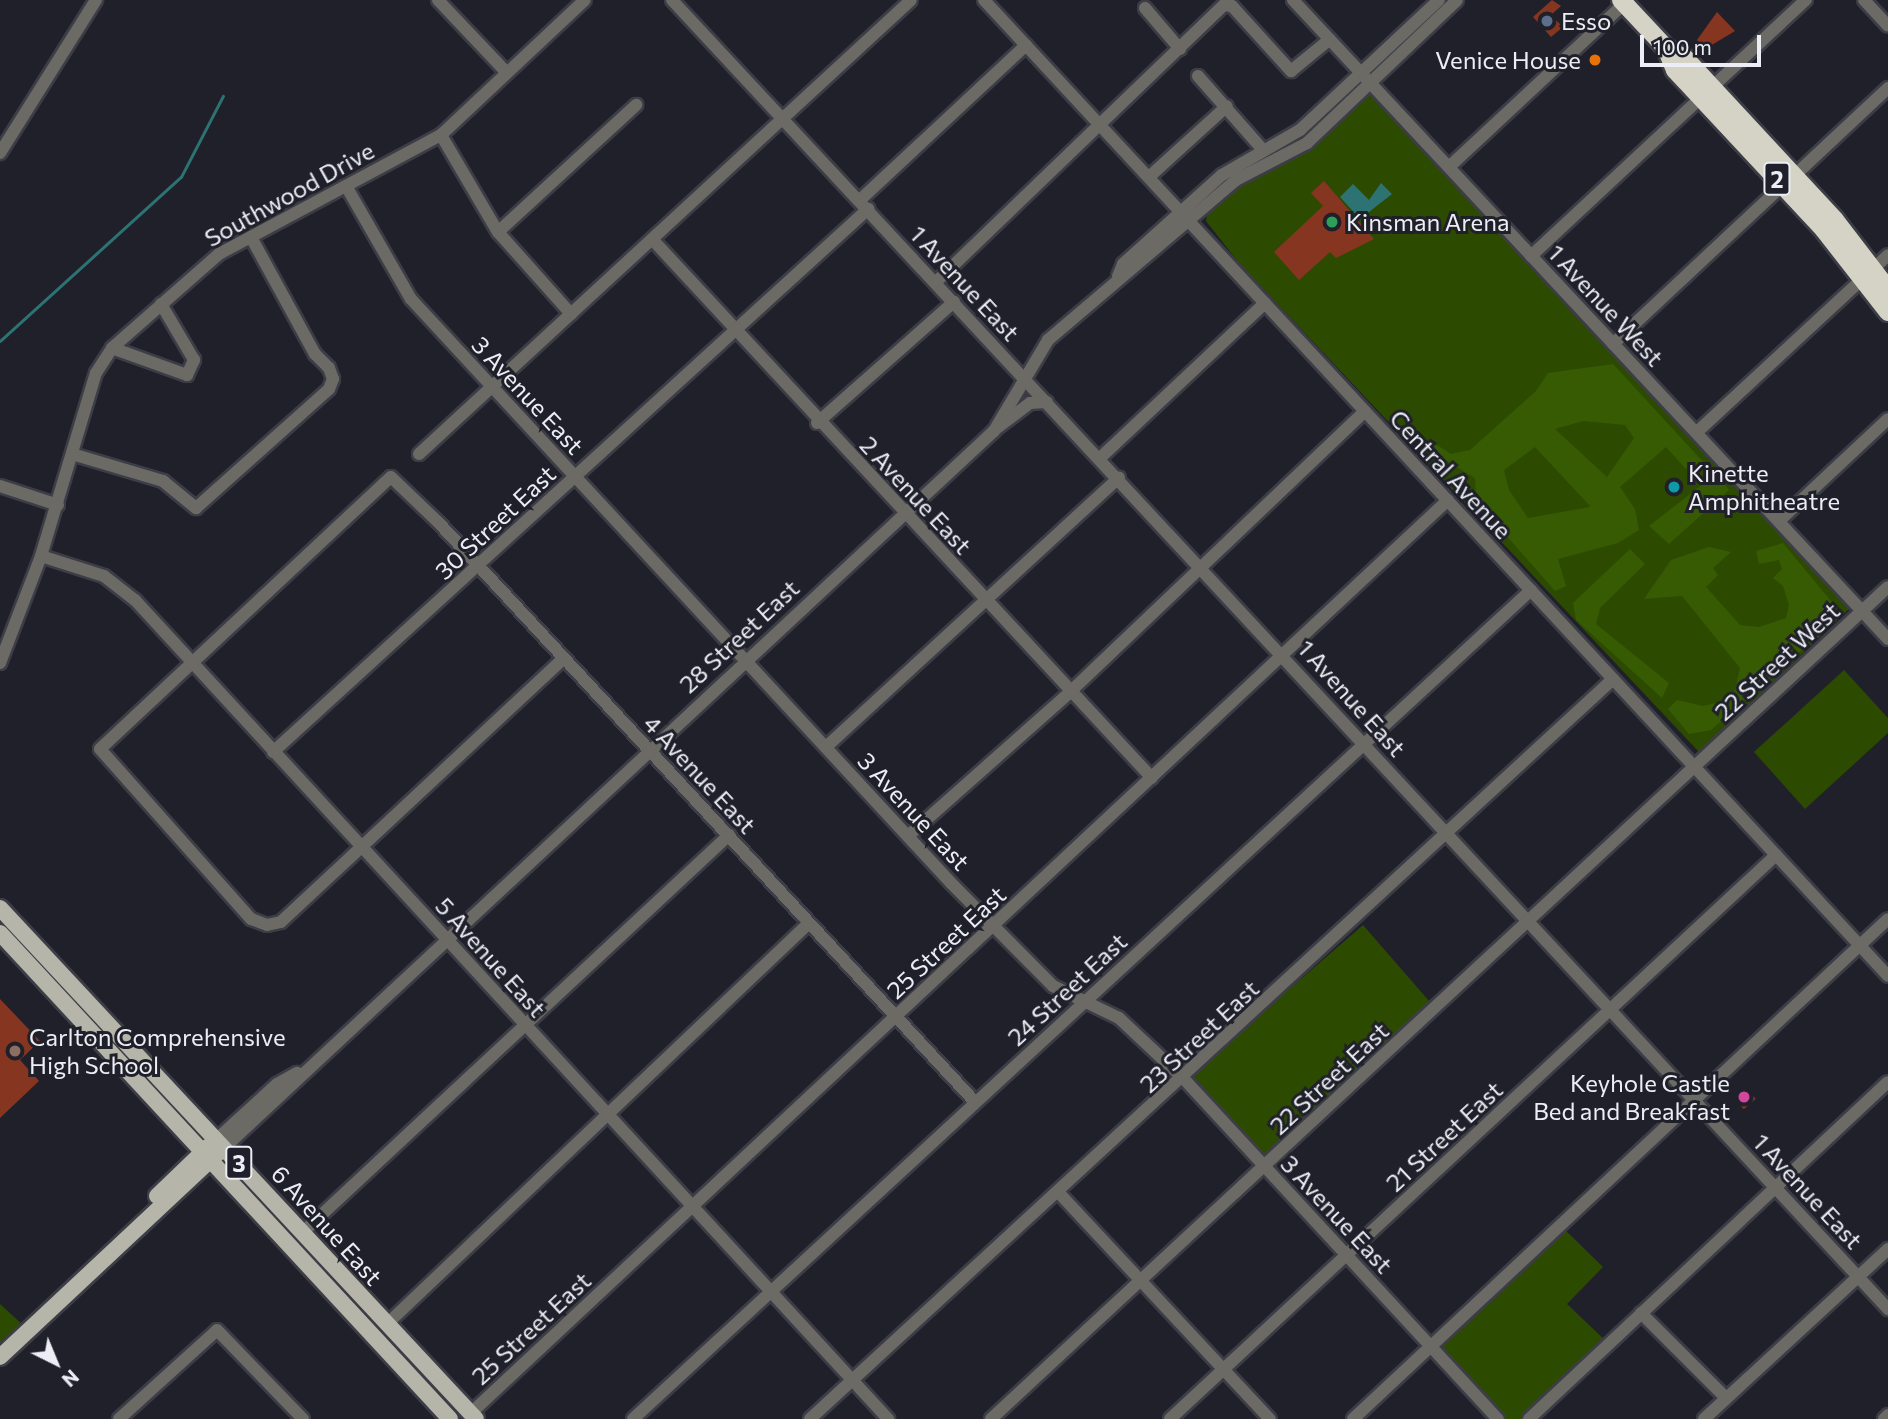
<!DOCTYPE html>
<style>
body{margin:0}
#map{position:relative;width:1888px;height:1419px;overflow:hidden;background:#1f202a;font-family:Commissioner,sans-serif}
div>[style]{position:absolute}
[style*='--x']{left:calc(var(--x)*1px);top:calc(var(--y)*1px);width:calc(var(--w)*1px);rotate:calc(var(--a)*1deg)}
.green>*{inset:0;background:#2d4b00;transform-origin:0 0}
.forest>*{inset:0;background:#375b02}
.water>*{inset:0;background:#2d7373}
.stream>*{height:2.5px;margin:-1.25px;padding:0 1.25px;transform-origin:1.25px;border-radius:1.25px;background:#2d7373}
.building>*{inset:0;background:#863620;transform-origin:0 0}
.roads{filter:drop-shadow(2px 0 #3c3d46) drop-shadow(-2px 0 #3c3d46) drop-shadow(0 2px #3c3d46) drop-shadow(0 -2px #3c3d46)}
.minor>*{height:12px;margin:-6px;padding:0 6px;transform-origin:6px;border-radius:6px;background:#6b6a65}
.major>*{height:16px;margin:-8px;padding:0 8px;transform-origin:8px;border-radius:8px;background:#b6b5a9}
.highway>*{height:18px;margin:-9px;padding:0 9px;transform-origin:9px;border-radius:9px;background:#d4d3c5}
.dots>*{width:19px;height:19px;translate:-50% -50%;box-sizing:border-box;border:4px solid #1f202a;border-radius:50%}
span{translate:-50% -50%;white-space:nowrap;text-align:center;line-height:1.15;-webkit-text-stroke:6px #1f202a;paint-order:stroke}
.shield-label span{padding:2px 5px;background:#1f202a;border:2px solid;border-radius:5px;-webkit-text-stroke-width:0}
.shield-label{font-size:23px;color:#edeef5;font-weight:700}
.poi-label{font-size:24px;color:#edeef5}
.left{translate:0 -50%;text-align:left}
.right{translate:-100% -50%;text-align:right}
.street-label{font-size:24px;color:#edeef5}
.north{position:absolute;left:21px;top:1328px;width:70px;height:70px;-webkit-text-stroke:5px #1f202a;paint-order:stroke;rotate:137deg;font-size:19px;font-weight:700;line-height:28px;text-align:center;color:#edeef5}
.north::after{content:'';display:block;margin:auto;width:24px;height:32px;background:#edeef5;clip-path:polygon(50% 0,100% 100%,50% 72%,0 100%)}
.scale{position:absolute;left:1640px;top:35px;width:121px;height:32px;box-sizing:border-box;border:4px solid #edeef5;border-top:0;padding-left:9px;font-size:21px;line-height:24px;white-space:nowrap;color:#edeef5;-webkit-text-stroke:5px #1f202a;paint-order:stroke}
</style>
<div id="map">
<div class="green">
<i style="clip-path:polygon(1366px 95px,1373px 95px,1849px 609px,1699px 752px,1239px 263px,1206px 221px,1208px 211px,1245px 180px,1308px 149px)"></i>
<i style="clip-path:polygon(1844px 670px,1888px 718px,1888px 733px,1805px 809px,1754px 752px)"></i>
<i style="left:1363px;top:925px;width:108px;height:229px;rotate:49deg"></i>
<i style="clip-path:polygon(1560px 1225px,1603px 1267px,1567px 1304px,1608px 1343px,1526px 1419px,1500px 1419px,1431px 1345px)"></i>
<i style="clip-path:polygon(0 1304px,24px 1326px,0 1349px)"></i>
</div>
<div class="forest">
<i style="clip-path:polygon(evenodd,1613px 364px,1706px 465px,1686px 469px,1666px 447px,1620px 487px,1635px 509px,1639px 530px,1618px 543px,1558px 559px,1566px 586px,1555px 591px,1476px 501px,1475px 478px,1428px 450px,1429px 440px,1451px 454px,1470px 450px,1536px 391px,1548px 373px,1613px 364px,1583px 421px,1625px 425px,1634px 438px,1607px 477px,1555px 429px,1583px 421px,1613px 364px,1535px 447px,1590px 506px,1590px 507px,1528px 518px,1509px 490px,1504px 470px,1535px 447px)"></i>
<i style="clip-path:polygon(1717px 473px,1729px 490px,1669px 544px,1649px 526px)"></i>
<i style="clip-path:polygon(1783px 543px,1835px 606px,1832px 623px,1711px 730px,1689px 734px,1668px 709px,1677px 700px,1703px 706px,1733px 699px,1740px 668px,1682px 596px,1644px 599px,1671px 560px,1709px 547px,1731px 552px,1713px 568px,1718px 575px,1706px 587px,1740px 625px,1759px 627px,1786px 618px,1789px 605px,1783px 586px,1773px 578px,1782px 569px,1779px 560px,1759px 564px,1756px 551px)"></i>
<i style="clip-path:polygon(1630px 549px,1645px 564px,1600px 608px,1596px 624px,1669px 683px,1662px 698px,1576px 620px,1573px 603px)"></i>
</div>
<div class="water">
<i style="clip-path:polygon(1381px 183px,1392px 194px,1360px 219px,1340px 197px,1353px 184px,1369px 200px)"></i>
</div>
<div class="stream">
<i style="--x:0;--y:341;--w:244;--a:-42.2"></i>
<i style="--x:181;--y:177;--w:91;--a:-62.6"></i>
</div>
<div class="building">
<i style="clip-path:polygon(1552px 0,1561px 6px,1551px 15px,1563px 27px,1551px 37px,1533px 17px)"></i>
<i style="clip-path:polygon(1717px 12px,1735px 31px,1705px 49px,1697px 40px)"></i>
<i style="clip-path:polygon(1324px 181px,1374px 239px,1336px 258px,1330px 252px,1299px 280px,1274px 252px,1323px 206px,1311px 193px)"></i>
<i style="clip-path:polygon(0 999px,40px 1041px,20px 1060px,39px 1081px,0 1118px)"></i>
<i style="left:1747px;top:1089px;width:13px;height:16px;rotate:48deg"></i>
</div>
<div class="roads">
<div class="minor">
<i style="--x:438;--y:0;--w:100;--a:46.6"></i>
<i style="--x:672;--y:0;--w:1787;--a:47.11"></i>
<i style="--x:984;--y:0;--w:1330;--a:47.19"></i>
<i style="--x:1293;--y:0;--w:873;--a:47.04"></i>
<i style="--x:1864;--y:0;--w:35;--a:47"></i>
<i style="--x:1145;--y:8;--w:54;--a:49.5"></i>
<i style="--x:1198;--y:76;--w:98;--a:48.7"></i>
<i style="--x:441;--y:135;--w:113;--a:59.6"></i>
<i style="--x:498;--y:232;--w:110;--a:48.3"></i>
<i style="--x:0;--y:153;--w:181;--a:-57.9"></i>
<i style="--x:1449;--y:167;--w:245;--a:-43"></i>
<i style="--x:1794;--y:176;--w:129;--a:-43.1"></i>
<i style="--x:1149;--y:177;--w:105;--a:-42.3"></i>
<i style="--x:346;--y:186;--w:130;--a:60.1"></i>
<i style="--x:411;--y:299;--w:795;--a:47.24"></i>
<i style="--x:951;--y:883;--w:145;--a:45.3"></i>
<i style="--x:1053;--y:986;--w:73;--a:25.9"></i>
<i style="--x:1119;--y:1018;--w:89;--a:43.2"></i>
<i style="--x:1184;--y:1079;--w:463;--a:47.3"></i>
<i style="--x:860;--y:200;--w:227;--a:-43"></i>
<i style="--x:498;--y:232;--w:188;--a:-42.6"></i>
<i style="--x:652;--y:239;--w:735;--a:47.15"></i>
<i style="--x:1531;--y:256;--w:376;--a:-43"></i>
<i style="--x:1118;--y:276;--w:13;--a:-67"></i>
<i style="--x:1123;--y:264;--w:133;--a:-42"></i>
<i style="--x:1222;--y:175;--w:90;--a:-30"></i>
<i style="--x:1300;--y:130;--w:190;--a:-43.1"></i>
<i style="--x:936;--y:282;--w:400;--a:-43.9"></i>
<i style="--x:1224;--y:5;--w:8;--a:7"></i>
<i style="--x:1232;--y:6;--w:88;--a:47.8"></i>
<i style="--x:1291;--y:71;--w:50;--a:-39.4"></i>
<i style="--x:1613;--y:344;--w:233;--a:-43.1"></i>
<i style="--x:112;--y:348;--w:80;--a:19.8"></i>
<i style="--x:187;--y:375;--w:17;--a:-65"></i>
<i style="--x:194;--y:360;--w:65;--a:-120.5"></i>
<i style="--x:817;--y:423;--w:183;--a:-41.5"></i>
<i style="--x:997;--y:428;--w:41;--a:-37.1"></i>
<i style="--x:1030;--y:403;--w:17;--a:-3"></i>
<i style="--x:1697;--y:432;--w:260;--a:-42.8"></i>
<i style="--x:72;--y:454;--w:95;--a:16.5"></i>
<i style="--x:163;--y:481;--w:43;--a:39.3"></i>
<i style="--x:196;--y:508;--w:178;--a:-41.8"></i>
<i style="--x:329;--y:389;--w:11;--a:-68"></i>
<i style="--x:333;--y:379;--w:12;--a:-110"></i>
<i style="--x:329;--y:368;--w:20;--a:-135"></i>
<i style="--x:315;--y:354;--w:133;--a:-118.7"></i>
<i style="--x:419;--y:454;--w:669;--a:-42.7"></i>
<i style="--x:1100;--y:458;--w:226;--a:-43.2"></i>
<i style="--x:0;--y:486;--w:61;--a:18.1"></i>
<i style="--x:1779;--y:521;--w:149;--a:-43.1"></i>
<i style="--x:41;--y:556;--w:66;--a:17.6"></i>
<i style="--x:104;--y:576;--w:39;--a:38"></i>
<i style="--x:135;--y:600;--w:1113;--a:47.4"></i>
<i style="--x:564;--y:658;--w:387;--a:137"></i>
<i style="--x:281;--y:922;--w:14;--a:168"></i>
<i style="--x:267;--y:925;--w:17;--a:-159"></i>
<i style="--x:251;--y:919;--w:227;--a:-131.6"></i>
<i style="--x:100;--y:749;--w:398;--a:-43.1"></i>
<i style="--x:391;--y:477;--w:65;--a:43.8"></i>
<i style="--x:438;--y:522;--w:790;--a:47.2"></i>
<i style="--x:0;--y:663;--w:115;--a:-69"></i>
<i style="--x:41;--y:556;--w:191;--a:-73.3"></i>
<i style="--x:96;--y:373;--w:30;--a:-57"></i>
<i style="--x:112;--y:348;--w:142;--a:-41.3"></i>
<i style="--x:219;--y:254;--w:252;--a:-28.2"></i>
<i style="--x:441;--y:135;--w:197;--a:-43.2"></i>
<i style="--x:826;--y:747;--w:398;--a:-42.6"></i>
<i style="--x:273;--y:752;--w:806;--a:-42.38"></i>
<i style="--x:908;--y:836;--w:217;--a:-41.6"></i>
<i style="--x:1070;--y:692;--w:407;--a:-43.6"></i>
<i style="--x:217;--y:1139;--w:81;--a:-42.5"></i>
<i style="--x:277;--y:1084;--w:23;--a:-29"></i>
<i style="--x:225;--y:1147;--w:1051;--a:-42.96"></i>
<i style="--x:994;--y:431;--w:106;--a:-59.3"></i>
<i style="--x:1048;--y:340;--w:247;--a:-40.4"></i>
<i style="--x:1236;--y:180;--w:80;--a:-27.5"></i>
<i style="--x:1307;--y:143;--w:207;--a:-43.6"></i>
<i style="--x:1059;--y:1193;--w:309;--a:47"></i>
<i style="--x:302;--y:1233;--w:584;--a:-42.99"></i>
<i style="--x:1641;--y:1313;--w:120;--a:45"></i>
<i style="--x:387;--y:1324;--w:582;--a:-43.54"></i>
<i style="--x:471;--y:1413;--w:1337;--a:-43.06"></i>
<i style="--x:119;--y:1419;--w:132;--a:-42.2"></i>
<i style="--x:217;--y:1330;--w:124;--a:46"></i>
<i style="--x:633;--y:1419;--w:1222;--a:-42.71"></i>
<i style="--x:810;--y:1419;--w:1092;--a:-42.66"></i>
<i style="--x:991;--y:1419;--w:1223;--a:-42.85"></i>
<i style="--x:1170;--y:1419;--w:828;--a:-42.94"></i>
<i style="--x:1353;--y:1419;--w:732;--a:-43.06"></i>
<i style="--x:1529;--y:1419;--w:492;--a:-43.2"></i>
<i style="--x:1704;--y:1419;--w:251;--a:-42.7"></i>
<i style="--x:1884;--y:1419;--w:6;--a:-45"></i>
</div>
<div class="major">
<i style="--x:0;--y:908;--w:698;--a:47.03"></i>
<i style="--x:0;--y:933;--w:662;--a:47.2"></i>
<i style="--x:157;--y:1196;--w:72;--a:-43.9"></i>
<i style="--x:0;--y:1357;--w:299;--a:-43.1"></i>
</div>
<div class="highway">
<i style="--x:1621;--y:0;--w:66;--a:46.8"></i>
<i style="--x:1666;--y:48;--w:23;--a:29"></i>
<i style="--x:1686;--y:59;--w:219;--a:47.2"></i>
<i style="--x:1835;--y:220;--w:87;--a:52.5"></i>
<i style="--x:1666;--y:48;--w:24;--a:68"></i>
<i style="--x:1675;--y:70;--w:219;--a:47"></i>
<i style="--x:1824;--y:230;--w:104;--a:52"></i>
</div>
</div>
<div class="dots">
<i style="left:1547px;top:21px;background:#5c6f8a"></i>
<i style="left:1595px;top:60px;background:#e8710a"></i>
<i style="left:1332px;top:222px;background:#2e9e5b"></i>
<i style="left:1674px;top:487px;background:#0f9aa8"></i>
<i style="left:15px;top:1051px;background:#8d6e63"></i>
<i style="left:1744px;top:1097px;background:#d1479c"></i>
</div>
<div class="shield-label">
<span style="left:1777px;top:179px">2</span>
<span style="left:239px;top:1163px">3</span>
</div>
<div class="poi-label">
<span class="left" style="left:1561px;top:21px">Esso</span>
<span class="right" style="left:1581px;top:60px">Venice House</span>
<span class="left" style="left:1346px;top:222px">Kinsman Arena</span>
<span class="left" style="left:1688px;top:487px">Kinette<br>Amphitheatre</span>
<span class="left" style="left:29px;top:1051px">Carlton Comprehensive<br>High School</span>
<span class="right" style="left:1730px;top:1097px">Keyhole Castle<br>Bed and Breakfast</span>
</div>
<div class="street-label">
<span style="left:289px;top:194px;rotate:-29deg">Southwood Drive</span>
<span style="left:965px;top:283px;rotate:47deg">1 Avenue East</span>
<span style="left:1606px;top:305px;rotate:47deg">1 Avenue West</span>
<span style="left:528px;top:395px;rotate:47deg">3 Avenue East</span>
<span style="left:1451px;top:474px;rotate:47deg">Central Avenue</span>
<span style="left:916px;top:495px;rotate:47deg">2 Avenue East</span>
<span style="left:495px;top:522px;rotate:-43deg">30 Street East</span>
<span style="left:739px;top:636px;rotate:-43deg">28 Street East</span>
<span style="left:1777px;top:661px;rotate:-43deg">22 Street West</span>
<span style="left:1352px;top:698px;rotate:48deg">1 Avenue East</span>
<span style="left:700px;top:774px;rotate:47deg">4 Avenue East</span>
<span style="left:914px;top:811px;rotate:47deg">3 Avenue East</span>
<span style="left:946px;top:942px;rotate:-43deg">25 Street East</span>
<span style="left:491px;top:957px;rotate:48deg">5 Avenue East</span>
<span style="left:1067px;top:989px;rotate:-43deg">24 Street East</span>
<span style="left:1199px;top:1036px;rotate:-43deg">23 Street East</span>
<span style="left:1329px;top:1078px;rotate:-43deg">22 Street East</span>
<span style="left:1444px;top:1136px;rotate:-43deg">21 Street East</span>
<span style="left:1808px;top:1191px;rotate:47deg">1 Avenue East</span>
<span style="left:1337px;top:1214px;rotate:47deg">3 Avenue East</span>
<span style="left:327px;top:1225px;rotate:48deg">6 Avenue East</span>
<span style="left:531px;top:1328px;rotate:-43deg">25 Street East</span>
</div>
<div class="north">N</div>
<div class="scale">100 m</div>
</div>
